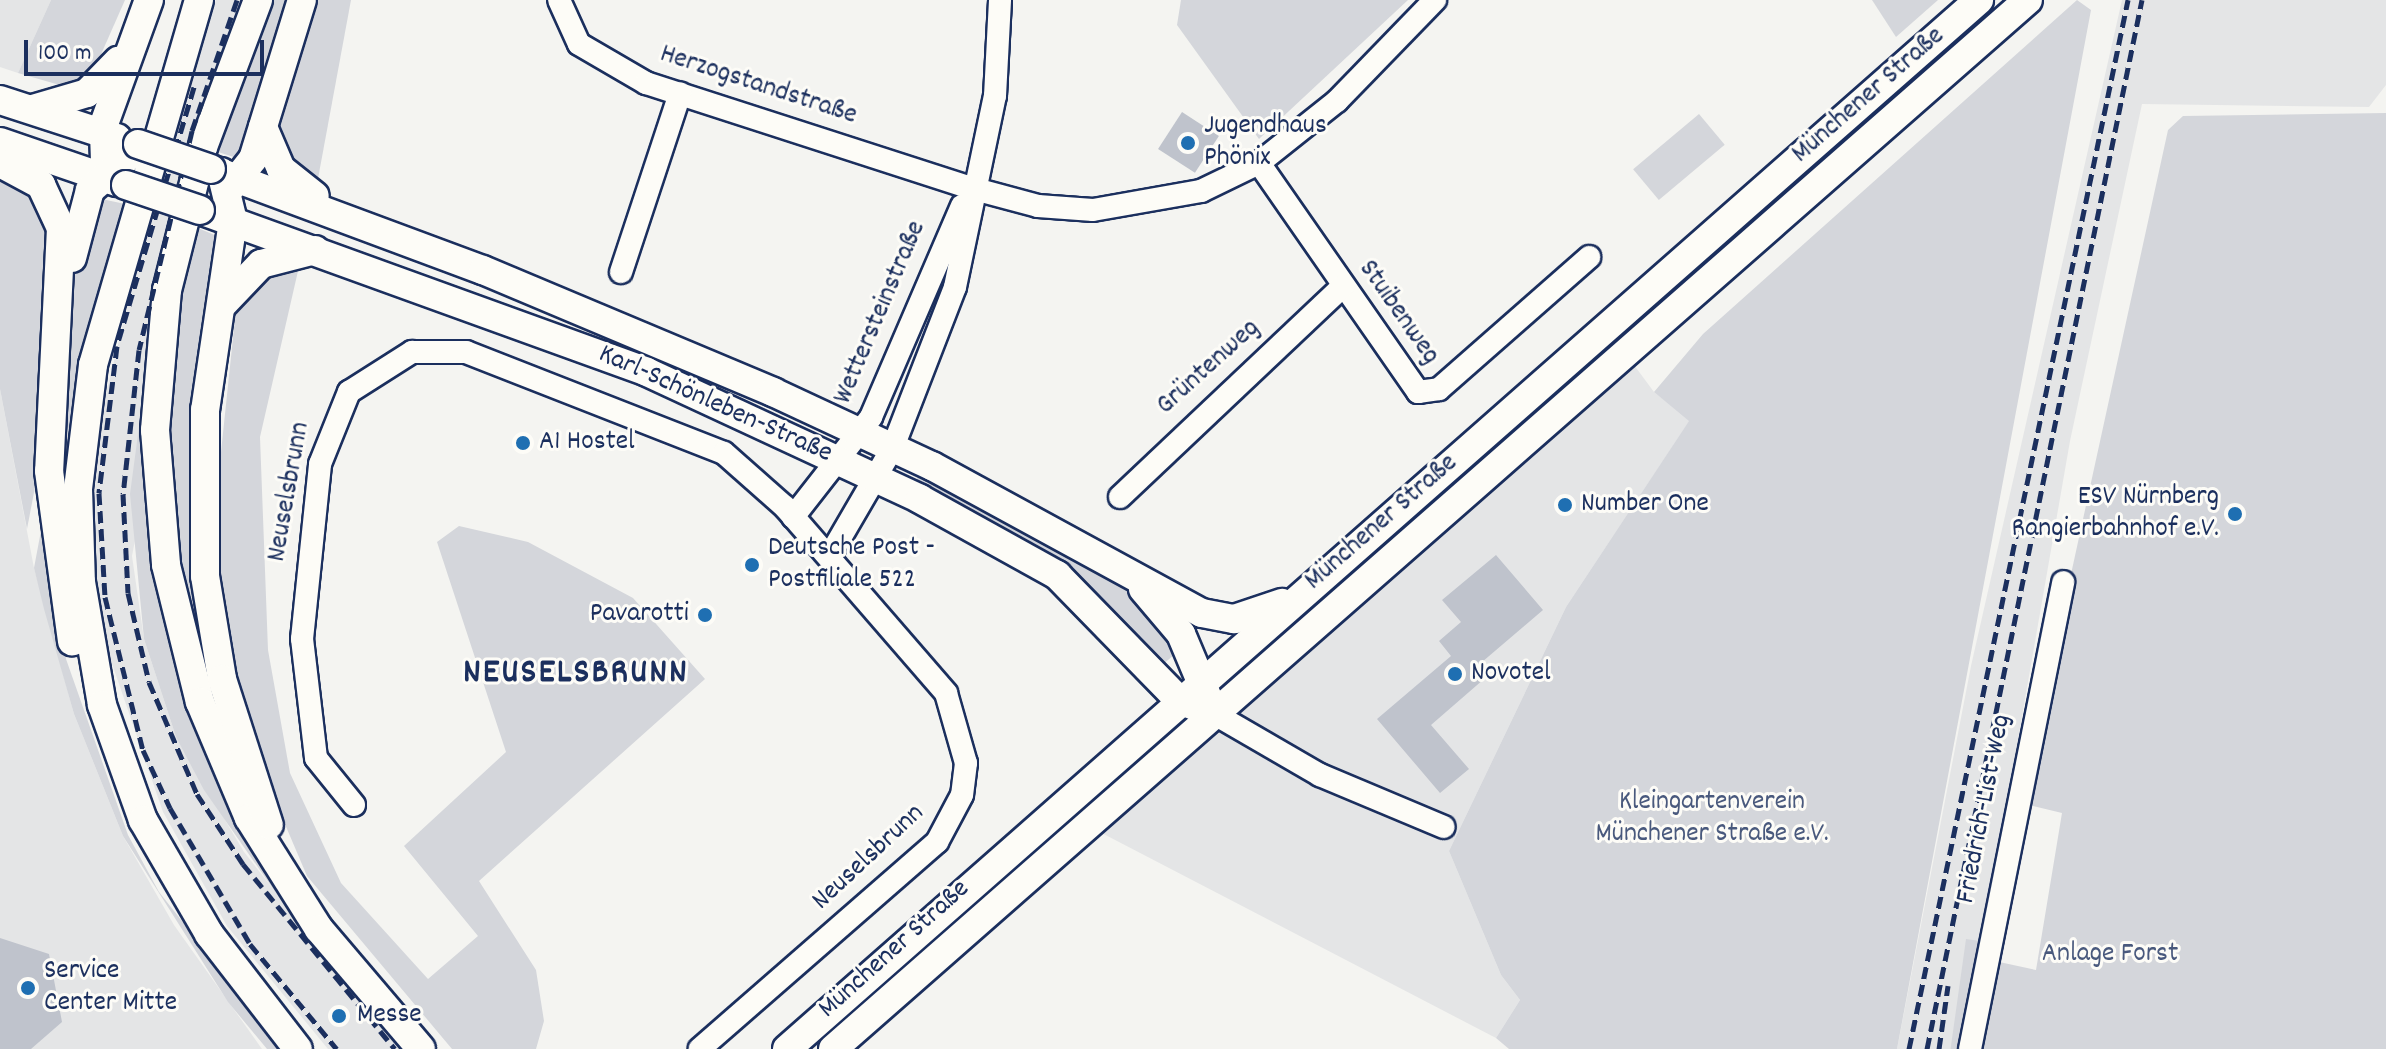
<!DOCTYPE html>
<meta charset="utf-8">
<style>
body{margin:0}
#map{position:relative;width:2386px;height:1049px;overflow:hidden;background:#f4f4f1;font-family:Dekko,sans-serif}
div>[style]{position:absolute}
[style*='--x']{left:calc(var(--x)*1px);top:calc(var(--y)*1px);width:calc(var(--w)*1px);rotate:calc(var(--a)*1deg)}
.built>*{inset:0;background:#e4e5e6}
.green>*{inset:0;background:#d4d6db;transform-origin:0 0}
.building>*{inset:0;background:#bfc3cc;transform-origin:0 0}
.roads{filter:drop-shadow(2px 0 #1b2f5e) drop-shadow(-2px 0 #1b2f5e) drop-shadow(0 2px #1b2f5e) drop-shadow(0 -2px #1b2f5e)}
.minor>*{height:22px;margin:-11px;padding:0 11px;transform-origin:11px;border-radius:11px;background:#fdfcf7}
.major>*{height:28px;margin:-14px;padding:0 14px;transform-origin:14px;border-radius:14px;background:#fdfcf7}
.rail>*{height:5px;margin-top:-2.5px;transform-origin:0;background:repeating-linear-gradient(90deg,#1b2f5e 0 12px,transparent 0 18px)}
.bridges{filter:drop-shadow(2px 0 #1b2f5e) drop-shadow(-2px 0 #1b2f5e) drop-shadow(0 2px #1b2f5e) drop-shadow(0 -2px #1b2f5e)}
.major-bridge>*{height:28px;margin:-14px;padding:0 14px;transform-origin:14px;border-radius:14px;background:#fdfcf7}
.dots>*{width:22px;height:22px;translate:-50% -50%;box-sizing:border-box;border:4px solid #fdfcf7;border-radius:50%}
span{translate:-50% -50%;white-space:nowrap;text-align:center;line-height:1.15;-webkit-text-stroke:6px #fdfcf7;paint-order:stroke}
.street-label{font-size:28px;color:#1b2f5e}
.poi-label{font-size:28px;color:#1b2f5e}
.left{translate:0 -50%;text-align:left}
.right{translate:-100% -50%;text-align:right}
.park-label{font-size:28px;color:#49597d}
.district-label{font-size:36px;color:#1b2f5e;font-weight:700;letter-spacing:2px}
.scale{position:absolute;left:24px;top:40px;width:240px;height:36px;box-sizing:border-box;border:4px solid #1b2f5e;border-top:0;padding-left:10px;font-size:24px;line-height:28px;white-space:nowrap;color:#1b2f5e;-webkit-text-stroke:6px #fdfcf7;paint-order:stroke}
</style>
<div id="map">
<div class="built">
<i style="clip-path:polygon(0 0,51px 0,18px 73px,0 67px)"></i>
<i style="clip-path:polygon(216px 0,246px 0,229px 45px,132px 556px,144px 639px,176px 737px,244px 852px,400px 1049px,328px 1049px,227px 926px,163px 812px,107px 649px,93px 560px,97px 431px,169px 134px)"></i>
<i style="clip-path:polygon(2122px 0,2386px 0,2386px 85px,2369px 107px,2142px 104px,2070px 441px,1964px 1049px,1897px 1049px,1971px 666px)"></i>
<i style="clip-path:polygon(1614px 338px,1654px 392px,1690px 420px,1566px 607px,1449px 851px,1501px 975px,1520px 1000px,1496px 1038px,1067px 815px)"></i>
<i style="clip-path:polygon(0 389px,34px 568px,74px 714px,123px 836px,174px 925px,262px 1049px,0 1049px)"></i>
</div>
<div class="green">
<i style="clip-path:polygon(51px 0,125px 0,95px 68px,70px 88px,18px 73px)"></i>
<i style="clip-path:polygon(270px 0,351px 0,317px 184px,212px 150px)"></i>
<i style="clip-path:polygon(1181px 0,1408px 0,1259px 139px,1177px 25px)"></i>
<i style="clip-path:polygon(1872px 0,1938px 0,1896px 37px)"></i>
<i style="clip-path:polygon(2077px 0,2091px 10px,1897px 1049px,1509px 1049px,1496px 1038px,1520px 1000px,1501px 975px,1449px 851px,1566px 607px,1689px 421px,1654px 392px,1703px 334px)"></i>
<i style="clip-path:polygon(1912px 71px,1920px 80px,1249px 670px,1244px 665px)"></i>
<i style="clip-path:polygon(2386px 113px,2386px 1049px,1976px 1049px,1990px 960px,2036px 970px,2062px 813px,2021px 803px,2168px 130px,2183px 116px)"></i>
<i style="left:1699px;top:114px;width:40px;height:86px;rotate:50deg"></i>
<i style="clip-path:polygon(0 171px,23px 180px,54px 216px,41px 456px,27px 529px,0 389px)"></i>
<i style="clip-path:polygon(97px 198px,125px 204px,87px 347px,62px 527px,60px 373px,76px 268px)"></i>
<i style="clip-path:polygon(193px 226px,217px 236px,211px 703px,173px 547px,167px 440px,176px 296px)"></i>
<i style="clip-path:polygon(269px 271px,298px 271px,260px 437px,268px 650px,290px 773px,341px 883px,428px 979px,478px 936px,404px 846px,506px 752px,437px 542px,459px 526px,528px 542px,633px 598px,705px 679px,479px 881px,536px 970px,544px 1021px,536px 1049px,452px 1049px,307px 876px,239px 716px,212px 538px,236px 309px)"></i>
<i style="clip-path:polygon(157px 292px,154px 551px,299px 926px,204px 790px,176px 737px,144px 639px,130px 494px)"></i>
<i style="clip-path:polygon(918px 477px,1119px 584px,1143px 600px,1182px 648px,1161px 666px,914px 485px)"></i>
<i style="clip-path:polygon(43px 520px,66px 659px,128px 835px,159px 892px,283px 1049px,267px 1049px,228px 1002px,123px 836px,74px 714px,44px 609px,34px 568px)"></i>
<i style="left:1966px;top:939px;width:14px;height:111px;rotate:8deg"></i>
</div>
<div class="building">
<i style="left:1182px;top:112px;width:44px;height:44px;rotate:33deg"></i>
<i style="clip-path:polygon(1496px 555px,1543px 610px,1475px 668px,1484px 679px,1431px 725px,1469px 769px,1440px 793px,1377px 719px,1451px 656px,1439px 641px,1461px 622px,1442px 600px)"></i>
<i style="clip-path:polygon(0 938px,49px 954px,62px 1022px,31px 1049px,0 1049px)"></i>
</div>
<div class="roads">
<div class="minor">
<i style="--x:559;--y:0;--w:48;--a:65.6"></i>
<i style="--x:579;--y:44;--w:78;--a:30.2"></i>
<i style="--x:646;--y:83;--w:342;--a:17.9"></i>
<i style="--x:971;--y:188;--w:69;--a:15"></i>
<i style="--x:1038;--y:206;--w:55;--a:4.2"></i>
<i style="--x:1093;--y:210;--w:110;--a:-10"></i>
<i style="--x:1201;--y:191;--w:64;--a:-25.8"></i>
<i style="--x:1259;--y:163;--w:100;--a:-38.5"></i>
<i style="--x:1337;--y:101;--w:141;--a:-45.9"></i>
<i style="--x:1259;--y:163;--w:279;--a:55.2"></i>
<i style="--x:1418;--y:392;--w:21;--a:-8"></i>
<i style="--x:1439;--y:389;--w:200;--a:-41.3"></i>
<i style="--x:621;--y:272;--w:188;--a:-71.7"></i>
<i style="--x:1120;--y:497;--w:307;--a:-43.4"></i>
<i style="--x:793;--y:517;--w:127;--a:-52"></i>
<i style="--x:871;--y:417;--w:230;--a:-66.7"></i>
<i style="--x:829;--y:557;--w:127;--a:-59.8"></i>
<i style="--x:893;--y:447;--w:172;--a:-68.8"></i>
<i style="--x:955;--y:287;--w:195;--a:-78.2"></i>
<i style="--x:995;--y:96;--w:96;--a:-87"></i>
<i style="--x:1213;--y:713;--w:124;--a:30.1"></i>
<i style="--x:1320;--y:775;--w:134;--a:22.8"></i>
<i style="--x:354;--y:805;--w:60;--a:-129"></i>
<i style="--x:316;--y:758;--w:120;--a:-96.7"></i>
<i style="--x:302;--y:639;--w:176;--a:-84.1"></i>
<i style="--x:320;--y:464;--w:78;--a:-68.1"></i>
<i style="--x:349;--y:392;--w:75;--a:-32.4"></i>
<i style="--x:412;--y:352;--w:54;--a:0"></i>
<i style="--x:466;--y:352;--w:277;--a:21.4"></i>
<i style="--x:724;--y:453;--w:81;--a:41.5"></i>
<i style="--x:785;--y:507;--w:246;--a:49.1"></i>
<i style="--x:946;--y:693;--w:73;--a:74.1"></i>
<i style="--x:966;--y:763;--w:32;--a:97"></i>
<i style="--x:962;--y:795;--w:53;--a:118"></i>
<i style="--x:937;--y:842;--w:315;--a:138.9"></i>
<i style="--x:1970;--y:1049;--w:476;--a:-78.7"></i>
</div>
<div class="major">
<i style="--x:199;--y:0;--w:380;--a:106.2"></i>
<i style="--x:93;--y:365;--w:125;--a:96.9"></i>
<i style="--x:78;--y:489;--w:93;--a:88.2"></i>
<i style="--x:81;--y:582;--w:125;--a:80.3"></i>
<i style="--x:102;--y:705;--w:122;--a:70.4"></i>
<i style="--x:143;--y:820;--w:132;--a:59.9"></i>
<i style="--x:209;--y:934;--w:145;--a:52.3"></i>
<i style="--x:258;--y:0;--w:157;--a:110.5"></i>
<i style="--x:203;--y:147;--w:147;--a:104.1"></i>
<i style="--x:167;--y:290;--w:141;--a:94.9"></i>
<i style="--x:155;--y:430;--w:135;--a:85.3"></i>
<i style="--x:166;--y:565;--w:141;--a:76.1"></i>
<i style="--x:200;--y:702;--w:126;--a:67.1"></i>
<i style="--x:249;--y:818;--w:131;--a:57.8"></i>
<i style="--x:319;--y:929;--w:157;--a:49.6"></i>
<i style="--x:0;--y:100;--w:123;--a:18"></i>
<i style="--x:33;--y:109;--w:56;--a:-16.5"></i>
<i style="--x:87;--y:93;--w:45;--a:-45.9"></i>
<i style="--x:263;--y:127;--w:46;--a:66.8"></i>
<i style="--x:281;--y:169;--w:43;--a:38.5"></i>
<i style="--x:0;--y:142;--w:124;--a:18.9"></i>
<i style="--x:0;--y:163;--w:47;--a:28.2"></i>
<i style="--x:41;--y:185;--w:47;--a:65.1"></i>
<i style="--x:61;--y:228;--w:243;--a:92.8"></i>
<i style="--x:49;--y:471;--w:172;--a:82.3"></i>
<i style="--x:211;--y:169;--w:290;--a:20.4"></i>
<i style="--x:483;--y:270;--w:315;--a:22.8"></i>
<i style="--x:773;--y:392;--w:175;--a:25"></i>
<i style="--x:932;--y:466;--w:307;--a:28.6"></i>
<i style="--x:1202;--y:613;--w:33;--a:11"></i>
<i style="--x:1234;--y:619;--w:51;--a:-18.4"></i>
<i style="--x:221;--y:172;--w:50;--a:76.2"></i>
<i style="--x:233;--y:221;--w:191;--a:98.4"></i>
<i style="--x:205;--y:410;--w:166;--a:90"></i>
<i style="--x:205;--y:576;--w:104;--a:80.6"></i>
<i style="--x:222;--y:679;--w:153;--a:72.2"></i>
<i style="--x:118;--y:182;--w:25;--a:-122"></i>
<i style="--x:105;--y:161;--w:37;--a:-92"></i>
<i style="--x:104;--y:124;--w:132;--a:-70.1"></i>
<i style="--x:227;--y:192;--w:42;--a:-51.8"></i>
<i style="--x:253;--y:159;--w:166;--a:-72.9"></i>
<i style="--x:200;--y:210;--w:475;--a:19.9"></i>
<i style="--x:647;--y:372;--w:301;--a:24.9"></i>
<i style="--x:920;--y:499;--w:157;--a:29"></i>
<i style="--x:1057;--y:575;--w:175;--a:45.7"></i>
<i style="--x:1179;--y:700;--w:19;--a:21"></i>
<i style="--x:72;--y:258;--w:70;--a:-75.2"></i>
<i style="--x:90;--y:190;--w:46;--a:-40.6"></i>
<i style="--x:221;--y:306;--w:58;--a:-46.4"></i>
<i style="--x:261;--y:264;--w:56;--a:-14.5"></i>
<i style="--x:1143;--y:589;--w:59;--a:49.8"></i>
<i style="--x:1181;--y:634;--w:67;--a:67.2"></i>
<i style="--x:787;--y:1049;--w:1588;--a:-41.35"></i>
<i style="--x:833;--y:1049;--w:1590;--a:-41.28"></i>
</div>
</div>
<div class="rail">
<i style="--x:237;--y:0;--w:139;--a:109"></i>
<i style="--x:192;--y:131;--w:225;--a:103.6"></i>
<i style="--x:139;--y:350;--w:145;--a:96.3"></i>
<i style="--x:123;--y:494;--w:99;--a:87.1"></i>
<i style="--x:128;--y:593;--w:91;--a:76.7"></i>
<i style="--x:149;--y:682;--w:122;--a:66.8"></i>
<i style="--x:197;--y:794;--w:84;--a:56.7"></i>
<i style="--x:243;--y:864;--w:239;--a:50.6"></i>
<i style="--x:194;--y:87;--w:270;--a:106.6"></i>
<i style="--x:117;--y:346;--w:148;--a:97"></i>
<i style="--x:99;--y:493;--w:104;--a:86.7"></i>
<i style="--x:105;--y:597;--w:158;--a:76.1"></i>
<i style="--x:143;--y:750;--w:64;--a:65"></i>
<i style="--x:170;--y:808;--w:158;--a:59.5"></i>
<i style="--x:250;--y:944;--w:136;--a:50.4"></i>
<i style="--x:1909;--y:1049;--w:1072;--a:-78.21"></i>
<i style="--x:1927;--y:1049;--w:1071;--a:-78.42"></i>
<i style="--x:1939;--y:1049;--w:64;--a:-81.9"></i>
</div>
<div class="bridges">
<div class="major-bridge">
<i style="--x:138;--y:144;--w:77;--a:18.9"></i>
<i style="--x:126;--y:185;--w:78;--a:18.7"></i>
</div>
</div>
<div class="dots">
<i style="left:1188px;top:143px;background:#1f6fb2"></i>
<i style="left:523px;top:443px;background:#1f6fb2"></i>
<i style="left:1565px;top:505px;background:#1f6fb2"></i>
<i style="left:2235px;top:514px;background:#1f6fb2"></i>
<i style="left:752px;top:565px;background:#1f6fb2"></i>
<i style="left:705px;top:615px;background:#1f6fb2"></i>
<i style="left:1455px;top:674px;background:#1f6fb2"></i>
<i style="left:28px;top:988px;background:#1f6fb2"></i>
<i style="left:339px;top:1016px;background:#1f6fb2"></i>
</div>
<div class="street-label">
<span style="left:758px;top:86px;rotate:18deg">Herzogstandstraße</span>
<span style="left:1869px;top:96px;rotate:-41deg">Münchener Straße</span>
<span style="left:881px;top:313px;rotate:-67deg">Wettersteinstraße</span>
<span style="left:1398px;top:313px;rotate:55deg">Stuibenweg</span>
<span style="left:1209px;top:368px;rotate:-42deg">Grüntenweg</span>
<span style="left:715px;top:405px;rotate:24deg">Karl-Schönleben-Straße</span>
<span style="left:290px;top:492px;rotate:-80deg">Neuselsbrunn</span>
<span style="left:1382px;top:523px;rotate:-41deg">Münchener Straße</span>
<span style="left:1985px;top:809px;rotate:-79deg">Friedrich-List-Weg</span>
<span style="left:869px;top:858px;rotate:-43deg">Neuselsbrunn</span>
<span style="left:895px;top:950px;rotate:-42deg">Münchener Straße</span>
</div>
<div class="poi-label">
<span class="left" style="left:1204px;top:143px">Jugendhaus<br>Phönix</span>
<span class="left" style="left:539px;top:443px">A1 Hostel</span>
<span class="right" style="left:2219px;top:514px">ESV Nürnberg<br>Rangierbahnhof e.V.</span>
<span class="left" style="left:1581px;top:505px">Number One</span>
<span class="left" style="left:768px;top:565px">Deutsche Post -<br>Postfiliale 522</span>
<span class="right" style="left:689px;top:615px">Pavarotti</span>
<span class="left" style="left:1471px;top:674px">Novotel</span>
<span class="left" style="left:44px;top:988px">Service<br>Center Mitte</span>
<span class="left" style="left:357px;top:1016px">Messe</span>
</div>
<div class="park-label">
<span style="left:1712px;top:819px">Kleingartenverein<br>Münchener Straße e.V.</span>
<span style="left:2110px;top:955px">Anlage Forst</span>
</div>
<div class="district-label">
<span style="left:576px;top:675px">NEUSELSBRUNN</span>
</div>
<div class="scale">100 m</div>
</div>
